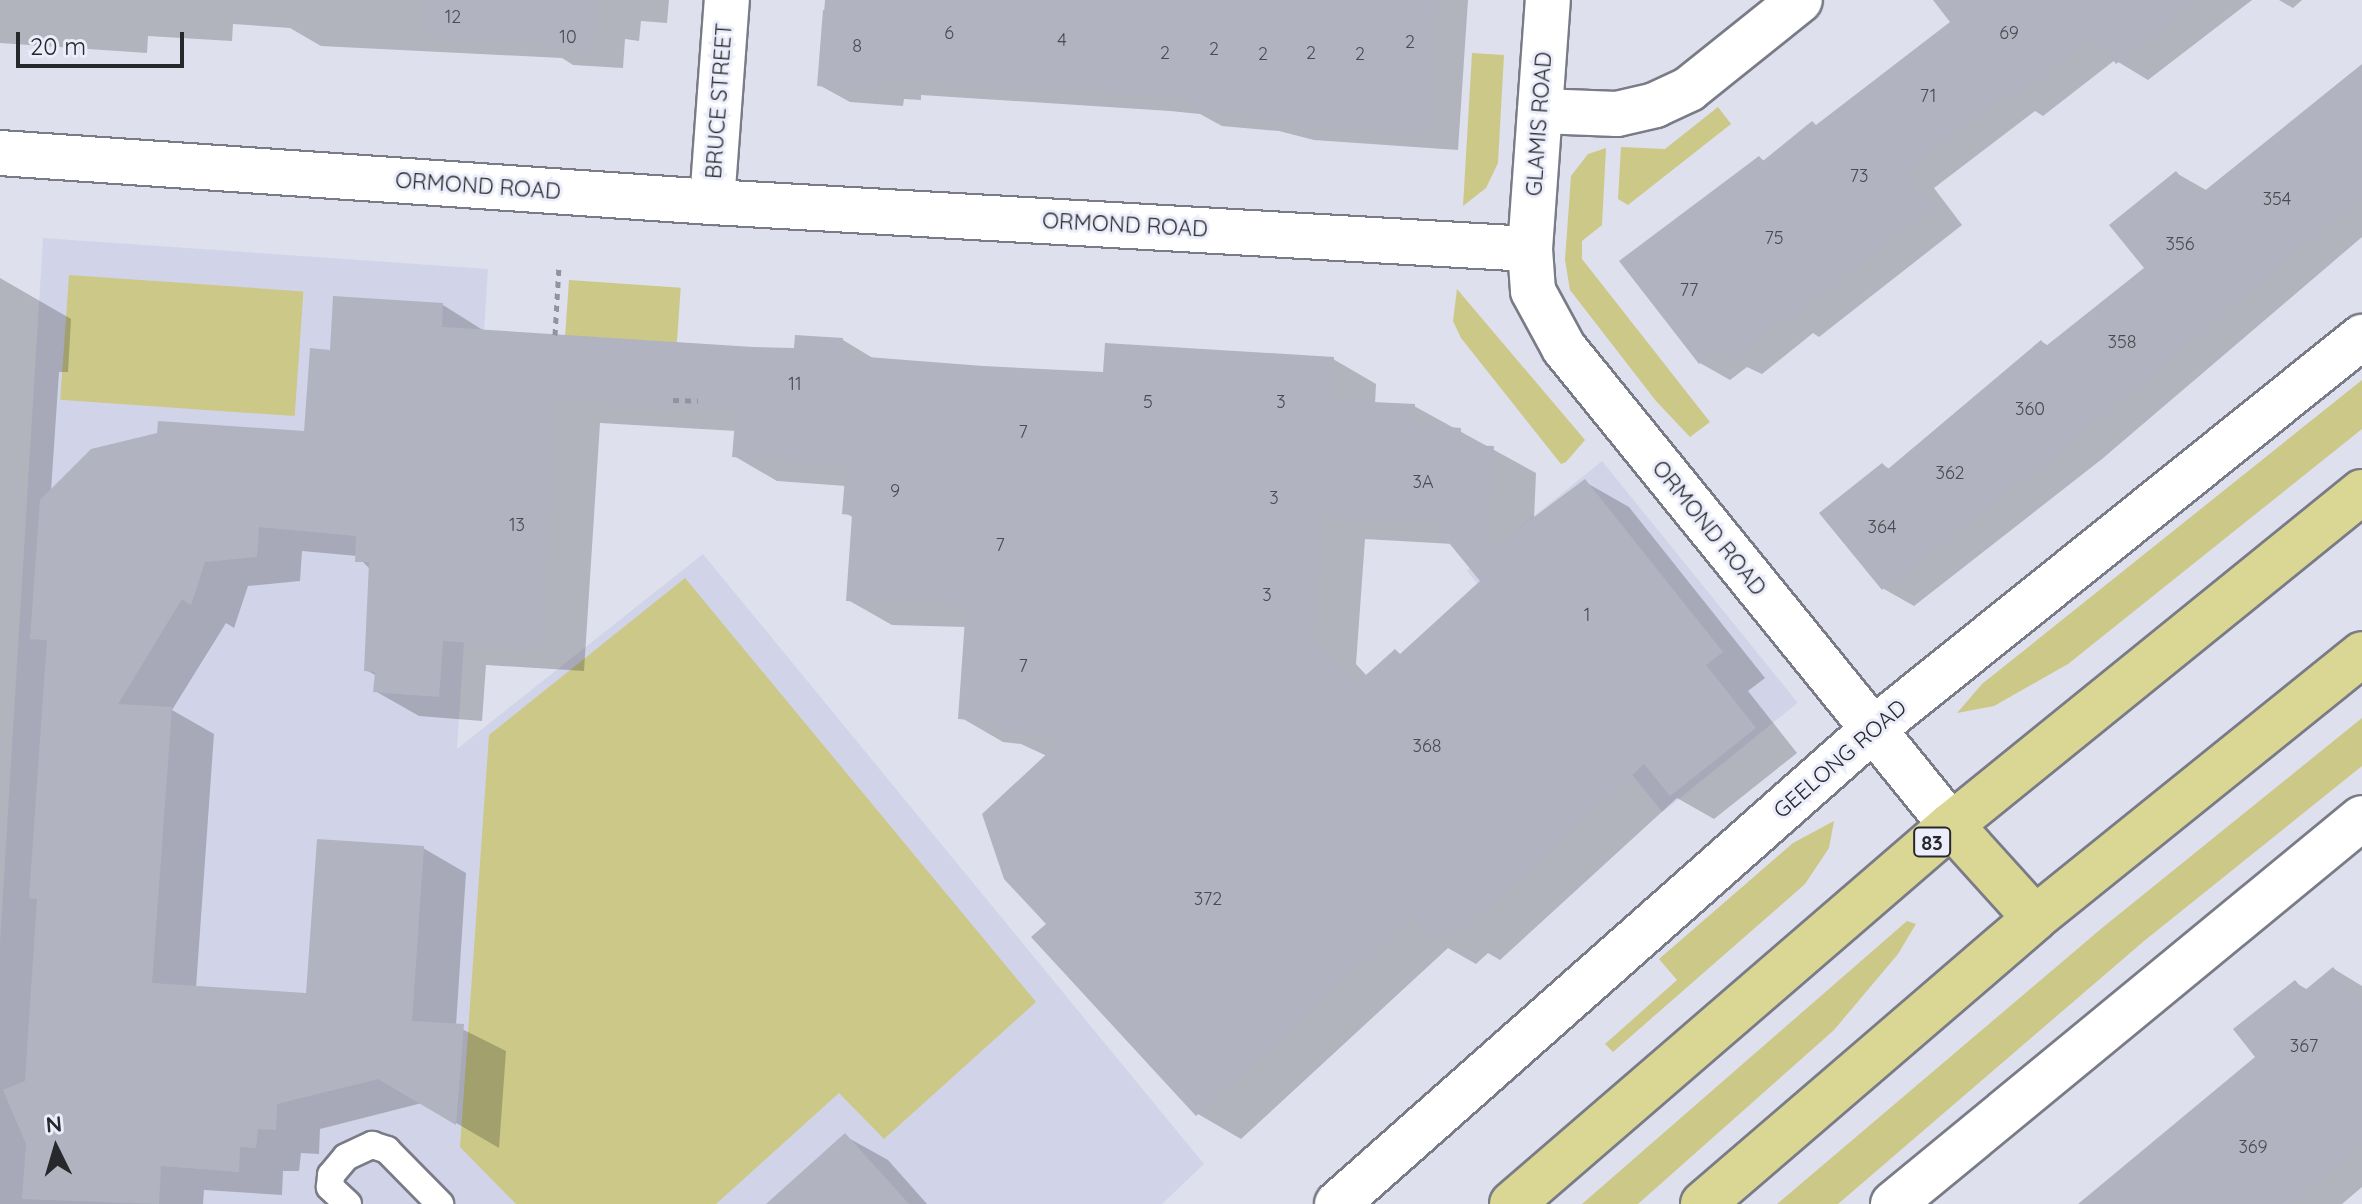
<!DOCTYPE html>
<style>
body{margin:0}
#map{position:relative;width:2362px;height:1204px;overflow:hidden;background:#dee0ed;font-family:Quicksand,sans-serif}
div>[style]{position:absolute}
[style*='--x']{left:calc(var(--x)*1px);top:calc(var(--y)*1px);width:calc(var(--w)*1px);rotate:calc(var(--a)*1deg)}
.built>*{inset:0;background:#d1d4e8;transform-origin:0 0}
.green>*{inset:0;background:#cbc888;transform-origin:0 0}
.shadow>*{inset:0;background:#0003}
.building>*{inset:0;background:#b1b4c0}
.path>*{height:5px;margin-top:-2.5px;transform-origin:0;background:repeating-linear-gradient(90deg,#92939c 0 6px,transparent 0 12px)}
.roads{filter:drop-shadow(2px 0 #797b86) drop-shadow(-2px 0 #797b86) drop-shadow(0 2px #797b86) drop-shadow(0 -2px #797b86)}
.service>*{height:26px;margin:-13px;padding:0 13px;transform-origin:13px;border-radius:13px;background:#fff}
.minor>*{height:44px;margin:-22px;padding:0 22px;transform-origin:22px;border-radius:22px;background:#fff}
.trunk>*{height:44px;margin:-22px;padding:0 22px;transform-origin:22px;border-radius:22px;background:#dad694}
span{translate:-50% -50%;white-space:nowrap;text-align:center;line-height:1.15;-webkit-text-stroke:6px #ebedfa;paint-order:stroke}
.number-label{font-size:18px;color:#4a4b51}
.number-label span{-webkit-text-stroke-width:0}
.shield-label span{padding:2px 6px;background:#ebedfa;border:2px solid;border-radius:6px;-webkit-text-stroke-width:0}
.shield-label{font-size:20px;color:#27282c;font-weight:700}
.street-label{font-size:22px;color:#27282c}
.north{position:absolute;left:16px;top:1108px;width:80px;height:80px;-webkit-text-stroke:6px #ebedfa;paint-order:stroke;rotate:355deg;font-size:22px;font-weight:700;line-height:32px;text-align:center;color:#27282c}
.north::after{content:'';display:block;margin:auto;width:28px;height:36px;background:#27282c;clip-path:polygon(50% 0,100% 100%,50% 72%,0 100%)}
.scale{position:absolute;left:16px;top:32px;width:168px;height:36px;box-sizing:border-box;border:4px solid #27282c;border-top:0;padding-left:10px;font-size:24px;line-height:28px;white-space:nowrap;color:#27282c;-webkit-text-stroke:6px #ebedfa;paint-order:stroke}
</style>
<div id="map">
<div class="built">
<i style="clip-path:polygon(43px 238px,488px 269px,457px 749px,703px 554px,1204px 1164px,1162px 1204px,0 1204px,0 943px)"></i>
<i style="left:1602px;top:461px;width:311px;height:174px;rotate:51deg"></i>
</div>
<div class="green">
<i style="clip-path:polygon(1472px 53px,1504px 55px,1498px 163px,1486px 188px,1463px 206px)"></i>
<i style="clip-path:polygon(1718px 107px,1731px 124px,1628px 205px,1618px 199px,1621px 147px,1665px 149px)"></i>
<i style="clip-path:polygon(1606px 148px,1602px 225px,1582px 241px,1582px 259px,1710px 422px,1690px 437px,1656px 401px,1570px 290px,1565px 260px,1571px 176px,1588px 154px)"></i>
<i style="left:69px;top:275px;width:235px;height:125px;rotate:4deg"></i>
<i style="left:569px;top:280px;width:112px;height:56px;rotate:4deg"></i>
<i style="clip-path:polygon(1457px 289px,1585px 440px,1566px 462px,1561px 464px,1461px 338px,1453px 321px)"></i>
<i style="clip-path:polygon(2362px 380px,2362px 429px,2068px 664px,1994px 706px,1957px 713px,1982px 684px)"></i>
<i style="clip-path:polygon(685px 578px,1036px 1002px,884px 1139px,839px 1093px,716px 1204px,516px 1204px,460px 1147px,489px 735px)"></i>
<i style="clip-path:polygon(2362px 718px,2362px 766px,2144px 941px,1838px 1204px,1777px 1204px,2102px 928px)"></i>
<i style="clip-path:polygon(1834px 821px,1829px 848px,1805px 884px,1613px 1052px,1605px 1044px,1677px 980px,1659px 959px,1793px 843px)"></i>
<i style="clip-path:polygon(1907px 921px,1916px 924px,1898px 954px,1834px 1030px,1638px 1204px,1582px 1204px)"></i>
</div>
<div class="shadow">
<i style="clip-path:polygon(0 0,669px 0,667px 23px,641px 21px,639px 41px,625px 39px,623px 68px,573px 65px,562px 58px,321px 46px,290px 28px,233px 24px,232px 41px,148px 36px,147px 53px,0 43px)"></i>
<i style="clip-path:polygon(825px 0,1468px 0,1458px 150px,1314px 140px,1279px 131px,1222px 126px,1200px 114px,1170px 111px,921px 95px,921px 100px,904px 99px,903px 106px,850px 102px,819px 85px)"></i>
<i style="clip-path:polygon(1966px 0,2252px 0,2148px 80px,2115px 60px,2043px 116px,2035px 111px,1934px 188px,1962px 225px,1819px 337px,1813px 333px,1762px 374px,1747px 367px,1730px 380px,1700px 363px,1760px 158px,1766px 162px,1817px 127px,1953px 22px)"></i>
<i style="clip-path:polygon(2279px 0,2302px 0,2293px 8px)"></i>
<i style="clip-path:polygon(2362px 67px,2362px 237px,2102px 459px,1914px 606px,1884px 589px,1882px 465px,1890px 469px,2042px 342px,2049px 346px,2146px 268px,2176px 173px,2206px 190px)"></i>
<i style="clip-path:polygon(evenodd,0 278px,71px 319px,68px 372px,59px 372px,51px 491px,306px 433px,332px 352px,443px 305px,486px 332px,796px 350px,843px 340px,876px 360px,1105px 374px,1333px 359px,1376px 384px,1375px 404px,1414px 406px,1536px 473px,1534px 520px,1585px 482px,1629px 507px,1765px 678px,1748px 691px,1797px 753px,1714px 819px,1677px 798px,1500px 960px,1488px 953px,1476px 964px,1448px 948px,1241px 1139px,1198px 1114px,1049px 924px,1047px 756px,1021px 744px,1003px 742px,960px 717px,966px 627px,892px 625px,848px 600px,854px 518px,844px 512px,846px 486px,777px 481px,734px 456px,736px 431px,600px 423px,584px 671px,486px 665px,482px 721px,419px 716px,375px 691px,377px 676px,366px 670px,370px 569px,357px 556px,302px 551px,300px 581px,248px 586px,234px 628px,226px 623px,172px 710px,214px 734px,196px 988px,308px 996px,423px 848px,466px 873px,456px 1026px,506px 1051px,499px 1148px,422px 1103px,320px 1129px,319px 1154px,301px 1153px,299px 1171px,283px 1171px,282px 1195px,204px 1190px,203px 1204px,0 1204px,0 278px,1365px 539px,1453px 544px,1483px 581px,1401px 655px,1395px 651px,1367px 676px,1356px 664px,1365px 539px)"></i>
<i style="clip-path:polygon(2334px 969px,2362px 986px,2362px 1187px,2342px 1204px,2083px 1204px,2258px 1057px,2296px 983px,2308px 990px)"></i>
<i style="clip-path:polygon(845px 1136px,888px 1160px,927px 1204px,792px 1204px)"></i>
</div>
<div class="building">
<i style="clip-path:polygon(425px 0,598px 0,593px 52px,541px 48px,541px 43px,424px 35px)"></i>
<i style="clip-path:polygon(830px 0,1438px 0,1429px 134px,1282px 124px,1248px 114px,1190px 110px,1186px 99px,1138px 95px,891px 79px,891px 84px,874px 83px,873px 90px,817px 86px,823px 10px,829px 10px)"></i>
<i style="clip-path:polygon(1933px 0,2200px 0,2116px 64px,2094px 36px,2012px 100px,2006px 94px,1905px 171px,1933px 207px,1788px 321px,1784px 316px,1731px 359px,1721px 347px,1699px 364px,1619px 261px,1759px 156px,1763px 161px,1812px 121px,1816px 125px,1950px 22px)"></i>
<i style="clip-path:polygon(2362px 64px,2362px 196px,2072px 442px,1882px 590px,1819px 513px,1882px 463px,1888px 469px,2041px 340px,2046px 346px,2144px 268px,2109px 225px,2176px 171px,2197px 197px)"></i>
<i style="clip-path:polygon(evenodd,333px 296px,443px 303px,442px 327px,753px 347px,794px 348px,795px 335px,843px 338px,842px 355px,983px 366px,1103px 372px,1105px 343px,1334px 357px,1331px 400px,1415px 404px,1414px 424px,1461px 428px,1460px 445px,1494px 446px,1487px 552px,1585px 479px,1723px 652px,1706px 665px,1756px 728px,1670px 796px,1644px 764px,1455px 937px,1446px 927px,1431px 941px,1411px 918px,1196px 1116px,1031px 937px,1046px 924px,1004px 879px,982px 814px,1065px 737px,997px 732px,997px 722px,958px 719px,966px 605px,846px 601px,852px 515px,842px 514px,846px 465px,732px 457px,736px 410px,557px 399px,541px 647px,443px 641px,439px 697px,373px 692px,375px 672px,364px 671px,369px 562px,355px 562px,356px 536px,259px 527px,257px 557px,205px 562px,191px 605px,182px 599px,118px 704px,172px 707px,152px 983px,306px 993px,317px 839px,424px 846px,412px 1021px,464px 1024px,456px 1125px,378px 1079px,277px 1104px,276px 1130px,258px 1129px,256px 1148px,240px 1147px,239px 1172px,161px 1166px,159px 1204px,22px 1199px,26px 1144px,3px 1090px,25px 1081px,37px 899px,29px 898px,47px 640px,30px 639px,40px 500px,91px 449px,157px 433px,158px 421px,304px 431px,310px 348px,330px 350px,333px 296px,1322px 516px,1432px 522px,1480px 581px,1400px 654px,1395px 649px,1356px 684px,1313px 638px,1322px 516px)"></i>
<i style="clip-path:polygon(2333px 967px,2362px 1003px,2362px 1145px,2290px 1204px,2078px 1204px,2255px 1057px,2233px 1029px,2295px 980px,2304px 991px)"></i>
<i style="clip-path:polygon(845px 1133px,909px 1204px,766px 1204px)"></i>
</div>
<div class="path">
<i style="--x:555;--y:335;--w:69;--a:-86.7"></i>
<i style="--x:673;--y:400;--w:25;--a:2"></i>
</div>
<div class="roads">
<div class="service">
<i style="--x:348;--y:1204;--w:25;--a:-137"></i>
<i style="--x:330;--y:1187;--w:12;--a:-85"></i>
<i style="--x:331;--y:1175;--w:23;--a:-50"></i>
<i style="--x:346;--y:1157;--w:29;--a:-25"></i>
<i style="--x:372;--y:1145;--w:16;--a:18"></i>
<i style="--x:387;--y:1150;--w:76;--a:45.5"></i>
</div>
<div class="minor">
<i style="--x:1540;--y:111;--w:77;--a:2.2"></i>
<i style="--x:1617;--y:114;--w:39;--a:-13"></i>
<i style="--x:1655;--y:105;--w:38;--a:-25"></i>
<i style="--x:1689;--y:89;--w:142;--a:-38.7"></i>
<i style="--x:0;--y:153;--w:714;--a:3.94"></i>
<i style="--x:712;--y:202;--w:819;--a:3.29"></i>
<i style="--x:1530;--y:249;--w:42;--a:85.9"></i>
<i style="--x:1533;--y:291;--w:65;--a:61.5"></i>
<i style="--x:1564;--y:348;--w:614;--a:50.95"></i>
<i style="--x:712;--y:202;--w:203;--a:-85.8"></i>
<i style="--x:1530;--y:249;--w:250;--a:-85.9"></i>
<i style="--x:1337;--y:1204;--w:713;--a:-41.53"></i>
<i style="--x:1871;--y:731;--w:630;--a:-38.75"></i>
<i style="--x:1893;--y:1204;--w:607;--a:-39.46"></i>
</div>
<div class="trunk">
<i style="--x:1951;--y:825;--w:125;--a:47.9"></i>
<i style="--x:1512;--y:1204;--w:580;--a:-40.8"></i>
<i style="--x:1951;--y:825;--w:529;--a:-39.02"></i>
<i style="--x:1703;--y:1204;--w:438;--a:-40.7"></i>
<i style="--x:2035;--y:918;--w:420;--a:-38.9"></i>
</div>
</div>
<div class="number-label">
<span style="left:453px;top:17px">12</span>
<span style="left:949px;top:33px">6</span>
<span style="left:2009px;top:33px">69</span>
<span style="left:568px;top:37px">10</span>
<span style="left:1062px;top:40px">4</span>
<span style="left:1410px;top:42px">2</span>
<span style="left:857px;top:46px">8</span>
<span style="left:1214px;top:49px">2</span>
<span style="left:1165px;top:53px">2</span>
<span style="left:1311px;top:53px">2</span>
<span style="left:1263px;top:54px">2</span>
<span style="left:1360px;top:54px">2</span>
<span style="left:1928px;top:96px">71</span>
<span style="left:1859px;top:176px">73</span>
<span style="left:2277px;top:199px">354</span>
<span style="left:1774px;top:238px">75</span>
<span style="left:2180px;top:244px">356</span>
<span style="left:1689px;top:290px">77</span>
<span style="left:2122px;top:342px">358</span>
<span style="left:795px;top:384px">11</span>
<span style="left:1148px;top:402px">5</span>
<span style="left:1281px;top:402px">3</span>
<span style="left:2030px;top:409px">360</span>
<span style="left:1023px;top:432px">7</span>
<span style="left:1950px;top:473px">362</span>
<span style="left:1423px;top:482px">3A</span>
<span style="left:895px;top:491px">9</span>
<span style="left:1274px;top:498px">3</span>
<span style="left:517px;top:525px">13</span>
<span style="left:1882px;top:527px">364</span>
<span style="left:1000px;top:545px">7</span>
<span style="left:1267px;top:595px">3</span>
<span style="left:1587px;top:615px">1</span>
<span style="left:1023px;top:666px">7</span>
<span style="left:1427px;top:746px">368</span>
<span style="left:1208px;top:899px">372</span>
<span style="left:2304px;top:1046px">367</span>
<span style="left:2253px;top:1147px">369</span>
</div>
<div class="shield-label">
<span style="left:1932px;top:842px">83</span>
</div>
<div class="street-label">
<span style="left:719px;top:101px;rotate:-86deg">BRUCE STREET</span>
<span style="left:1539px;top:124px;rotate:-86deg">GLAMIS ROAD</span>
<span style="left:478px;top:186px;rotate:4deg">ORMOND ROAD</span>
<span style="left:1125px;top:225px;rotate:3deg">ORMOND ROAD</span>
<span style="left:1709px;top:528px;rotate:51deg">ORMOND ROAD</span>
<span style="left:1840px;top:759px;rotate:-41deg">GEELONG ROAD</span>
</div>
<div class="north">N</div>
<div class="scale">20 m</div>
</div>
